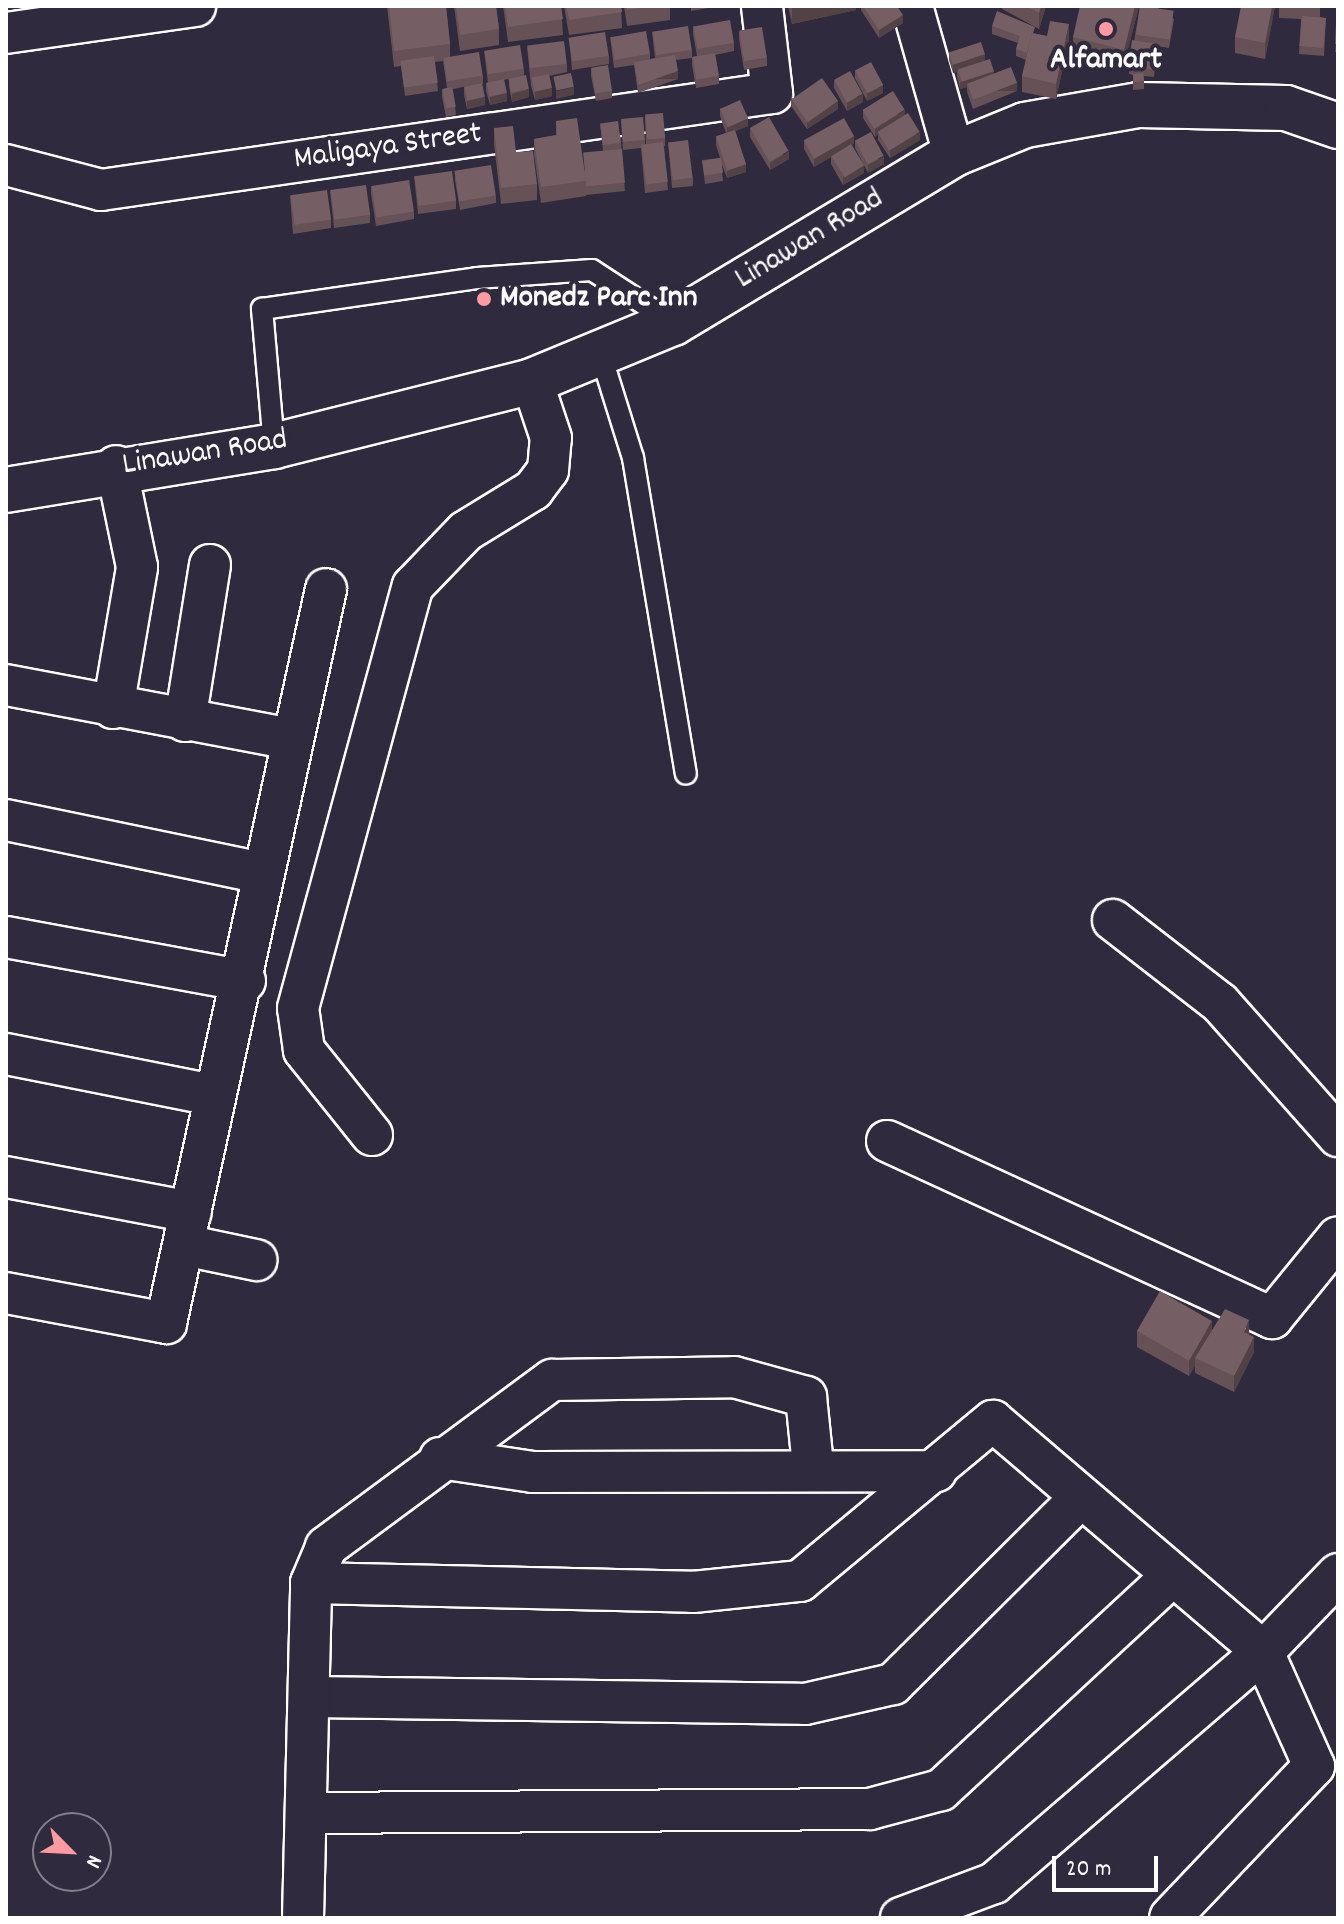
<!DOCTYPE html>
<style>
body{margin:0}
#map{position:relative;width:1344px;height:1924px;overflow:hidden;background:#2f2a3d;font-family:Dekko,sans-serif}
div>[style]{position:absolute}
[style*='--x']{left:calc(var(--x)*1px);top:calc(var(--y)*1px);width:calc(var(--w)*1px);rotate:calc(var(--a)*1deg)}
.roads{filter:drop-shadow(2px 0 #fff) drop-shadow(-2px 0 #fff) drop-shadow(0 2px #fff) drop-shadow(0 -2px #fff)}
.lane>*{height:20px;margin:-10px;padding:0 10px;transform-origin:10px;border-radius:10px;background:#2f2a3d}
.street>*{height:40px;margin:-20px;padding:0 20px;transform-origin:20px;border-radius:20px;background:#2f2a3d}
.secondary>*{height:44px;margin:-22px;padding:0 22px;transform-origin:22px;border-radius:22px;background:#2f2a3d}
.wall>*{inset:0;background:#655156}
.shaded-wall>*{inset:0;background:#524246;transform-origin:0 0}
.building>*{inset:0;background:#755e64;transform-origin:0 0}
.dots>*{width:22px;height:22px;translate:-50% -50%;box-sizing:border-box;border:4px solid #2f2a3d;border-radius:50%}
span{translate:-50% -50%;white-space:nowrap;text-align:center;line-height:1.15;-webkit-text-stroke:8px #2f2a3d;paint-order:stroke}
.poi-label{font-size:32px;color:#fff;font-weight:700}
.left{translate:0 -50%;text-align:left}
.street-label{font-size:32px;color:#fff}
.frame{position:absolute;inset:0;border:8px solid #fff;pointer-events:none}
.north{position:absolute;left:32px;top:1812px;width:80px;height:80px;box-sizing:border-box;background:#2f2a3d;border:2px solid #827f8b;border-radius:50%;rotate:114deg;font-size:22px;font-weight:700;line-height:32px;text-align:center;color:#fff}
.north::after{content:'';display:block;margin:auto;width:28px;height:36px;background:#ff9aa2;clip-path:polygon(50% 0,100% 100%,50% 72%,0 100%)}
.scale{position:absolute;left:1052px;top:1856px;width:106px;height:36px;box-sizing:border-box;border:4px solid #fff;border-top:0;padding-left:10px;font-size:24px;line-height:28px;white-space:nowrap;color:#fff;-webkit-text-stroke:6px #2f2a3d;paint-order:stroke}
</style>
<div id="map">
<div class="roads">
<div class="lane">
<i style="--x:600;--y:352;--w:111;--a:72.7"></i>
<i style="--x:633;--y:458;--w:320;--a:80.5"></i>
<i style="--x:274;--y:446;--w:138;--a:-95"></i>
<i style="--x:262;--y:309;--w:217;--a:-8.2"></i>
<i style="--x:477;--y:278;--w:115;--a:-4"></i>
<i style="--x:592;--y:270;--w:97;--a:33.2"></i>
</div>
<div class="street">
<i style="--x:912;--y:6;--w:154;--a:74.2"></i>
<i style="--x:6;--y:33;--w:191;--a:-8.1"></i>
<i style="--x:6;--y:165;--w:98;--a:14.7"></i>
<i style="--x:101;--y:190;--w:678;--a:-8.23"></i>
<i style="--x:772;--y:93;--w:88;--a:-96.6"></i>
<i style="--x:6;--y:685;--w:290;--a:10.7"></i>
<i style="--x:113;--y:708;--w:143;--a:-80.3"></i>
<i style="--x:137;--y:567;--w:103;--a:-101.7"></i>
<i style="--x:185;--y:721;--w:158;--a:-80.9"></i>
<i style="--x:6;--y:820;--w:262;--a:11.7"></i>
<i style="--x:1113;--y:920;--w:135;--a:37.8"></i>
<i style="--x:1220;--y:1003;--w:178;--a:48.4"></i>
<i style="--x:6;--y:937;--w:243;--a:10.4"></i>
<i style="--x:6;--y:1054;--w:212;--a:11.2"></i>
<i style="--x:372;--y:1135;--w:109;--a:-128.7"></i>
<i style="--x:304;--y:1050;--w:42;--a:-98.1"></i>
<i style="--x:298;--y:1008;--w:437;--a:-74.8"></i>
<i style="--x:413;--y:586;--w:76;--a:-46.1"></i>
<i style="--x:466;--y:531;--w:79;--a:-31.5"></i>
<i style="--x:533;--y:490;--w:25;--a:-53"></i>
<i style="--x:548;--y:470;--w:32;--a:-85"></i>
<i style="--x:551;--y:438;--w:60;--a:-108.4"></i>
<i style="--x:887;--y:1141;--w:424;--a:24.7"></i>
<i style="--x:1272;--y:1318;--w:104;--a:-50.8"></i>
<i style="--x:6;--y:1177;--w:188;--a:10.7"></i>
<i style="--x:184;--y:1245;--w:74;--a:11.8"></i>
<i style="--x:6;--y:1293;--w:163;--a:10.6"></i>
<i style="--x:166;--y:1323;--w:751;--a:-77.7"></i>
<i style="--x:440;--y:1458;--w:94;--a:8.6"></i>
<i style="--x:533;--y:1472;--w:403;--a:-0.1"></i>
<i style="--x:311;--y:1583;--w:382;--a:1.3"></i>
<i style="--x:693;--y:1592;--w:108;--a:-5.9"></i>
<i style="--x:800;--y:1581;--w:251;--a:-39.7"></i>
<i style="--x:993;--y:1421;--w:355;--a:40.5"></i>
<i style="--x:1263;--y:1652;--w:125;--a:65.9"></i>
<i style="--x:1314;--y:1766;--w:209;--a:133.5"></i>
<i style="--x:310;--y:1697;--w:495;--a:0.8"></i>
<i style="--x:805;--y:1704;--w:90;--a:-12.8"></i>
<i style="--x:893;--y:1684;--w:265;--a:-44.8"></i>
<i style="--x:311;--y:1813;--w:559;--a:-0.41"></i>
<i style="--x:870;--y:1809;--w:73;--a:-15"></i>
<i style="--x:941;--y:1790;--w:313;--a:-42.8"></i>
<i style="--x:303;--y:1918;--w:335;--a:-88.6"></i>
<i style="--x:311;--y:1583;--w:39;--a:-67"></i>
<i style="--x:326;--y:1547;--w:281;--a:-36.5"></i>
<i style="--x:552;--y:1380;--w:182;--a:-0.9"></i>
<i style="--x:734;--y:1377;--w:75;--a:15.5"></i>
<i style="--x:806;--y:1397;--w:69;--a:84.2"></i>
<i style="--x:901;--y:1918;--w:99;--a:-20.6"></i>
<i style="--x:994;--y:1883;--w:355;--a:-40.7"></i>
<i style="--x:1263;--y:1652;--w:108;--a:-46.1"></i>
</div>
<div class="secondary">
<i style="--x:6;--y:490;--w:272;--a:-9.3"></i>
<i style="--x:274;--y:446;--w:266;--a:-14.1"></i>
<i style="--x:532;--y:381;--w:152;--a:-22.4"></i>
<i style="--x:673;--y:323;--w:328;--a:-31"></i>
<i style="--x:954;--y:154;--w:77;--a:-22.2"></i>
<i style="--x:1025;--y:125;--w:116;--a:-10"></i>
<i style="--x:1139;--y:105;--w:147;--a:1.2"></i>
<i style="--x:1286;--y:108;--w:55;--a:19.1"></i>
</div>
</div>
<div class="wall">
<i style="clip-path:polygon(387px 6px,446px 6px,450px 44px,450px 57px,483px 76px,483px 84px,482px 84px,485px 105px,467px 109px,464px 95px,464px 87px,468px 86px,453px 89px,456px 115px,446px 117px,442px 97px,442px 90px,447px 88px,443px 61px,435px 62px,438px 91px,405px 96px,401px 66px,394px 67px)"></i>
<i style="clip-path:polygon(454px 6px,496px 6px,499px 29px,499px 45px,460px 51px)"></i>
<i style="clip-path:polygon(503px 6px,561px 6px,563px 35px,508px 42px)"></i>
<i style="clip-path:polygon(564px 6px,621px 6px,622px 28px,569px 35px)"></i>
<i style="clip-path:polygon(624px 6px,670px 6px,670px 20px,627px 26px)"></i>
<i style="clip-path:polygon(691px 6px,720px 6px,691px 11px)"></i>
<i style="clip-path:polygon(788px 6px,856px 6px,856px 10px,792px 24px)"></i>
<i style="clip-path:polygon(861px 6px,897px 6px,903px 23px,879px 38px,861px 10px)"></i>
<i style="clip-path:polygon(1002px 6px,1046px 6px,1039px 29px,1002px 9px)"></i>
<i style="clip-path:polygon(1139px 6px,1124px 65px,1073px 52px,1073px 37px)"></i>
<i style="clip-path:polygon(1140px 6px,1159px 6px,1158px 8px,1174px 19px,1169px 48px,1157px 46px,1154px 77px,1144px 76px,1144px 89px,1133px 90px,1133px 75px,1129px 74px,1129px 66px,1134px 41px)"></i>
<i style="clip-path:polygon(1275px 6px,1265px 59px,1235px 53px,1235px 37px)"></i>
<i style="clip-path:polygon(1279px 6px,1320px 6px,1320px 17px,1326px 18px,1324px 56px,1299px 54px,1301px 19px,1279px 18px)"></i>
<i style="clip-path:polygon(1338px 22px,1338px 52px,1335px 52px)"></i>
<i style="clip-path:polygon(693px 26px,734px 43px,734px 51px,715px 55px,719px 76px,719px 84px,696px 88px,692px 65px,692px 58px,676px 60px,678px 79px,638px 93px,634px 65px,614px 68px,610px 37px,650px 54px,650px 59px,655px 58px,652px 32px,692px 50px,692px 57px,697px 56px,693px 34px)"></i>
<i style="clip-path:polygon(992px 26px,1069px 40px,1056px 99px,1022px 92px,1022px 76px,1026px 60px,1016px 56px,1016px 49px,1018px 43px,992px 34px)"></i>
<i style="clip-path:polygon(739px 31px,767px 58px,767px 66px,744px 70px,739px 39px)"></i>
<i style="clip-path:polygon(569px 39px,609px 56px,609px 64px,572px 70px)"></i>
<i style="clip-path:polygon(527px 47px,567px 64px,567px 72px,549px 76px,552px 96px,535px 100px,531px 86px)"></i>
<i style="clip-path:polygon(484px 51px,524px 69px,524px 76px,529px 97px,512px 102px,509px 87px,509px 80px,513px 78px,504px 80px,507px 101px,490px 105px,486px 91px,486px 83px,488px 83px)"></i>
<i style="clip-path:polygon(949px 53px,985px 60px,994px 74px,1017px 91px,973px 109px,967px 92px,967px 87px,960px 89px,957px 77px,957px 72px,953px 73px,949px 60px)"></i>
<i style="clip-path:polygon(591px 68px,612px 91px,612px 98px,596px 101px,591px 76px)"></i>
<i style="clip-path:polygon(855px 70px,883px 93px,867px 101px,855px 78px)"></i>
<i style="clip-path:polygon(834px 80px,863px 102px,847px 111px,834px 88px)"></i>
<i style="clip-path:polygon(791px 98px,838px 109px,807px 129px,791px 106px)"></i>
<i style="clip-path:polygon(720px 108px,748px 126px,735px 131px,746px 172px,727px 178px,721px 162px,723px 181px,705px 184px,702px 160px,720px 158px,716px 145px,716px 137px,726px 133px,720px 116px)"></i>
<i style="clip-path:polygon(863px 110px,905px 115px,920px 140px,890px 158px,878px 140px,878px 134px,875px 137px,863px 118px)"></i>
<i style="clip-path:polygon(645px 115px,665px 138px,665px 146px,664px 146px,668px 190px,645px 193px,641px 148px,623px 150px,621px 120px,645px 140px,645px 144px,646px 144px)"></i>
<i style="clip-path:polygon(556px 121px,584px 171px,603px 151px,600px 124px,621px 143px,625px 191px,586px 195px,586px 187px,586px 196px,541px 203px,534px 154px,534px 139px,556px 135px)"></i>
<i style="clip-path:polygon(494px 128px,537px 184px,537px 200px,501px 204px,494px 144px)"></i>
<i style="clip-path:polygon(750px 129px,789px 159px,770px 170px,750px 137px)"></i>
<i style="clip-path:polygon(855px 140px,884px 164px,868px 173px,855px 148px)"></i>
<i style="clip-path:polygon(804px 141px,854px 143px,852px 145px,864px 173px,843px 185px,831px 164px,831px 157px,814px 167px,804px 149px)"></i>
<i style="clip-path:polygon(668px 142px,693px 178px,693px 186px,672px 188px)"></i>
<i style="clip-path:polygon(455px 172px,496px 196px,496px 203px,460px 210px,455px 180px)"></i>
<i style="clip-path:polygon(414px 176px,456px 201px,456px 209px,418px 214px)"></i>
<i style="clip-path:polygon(371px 186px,414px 212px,414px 219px,376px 226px,371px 194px)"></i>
<i style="clip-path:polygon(330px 191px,370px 215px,370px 223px,334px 228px)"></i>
<i style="clip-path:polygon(290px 196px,331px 220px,331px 228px,293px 234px)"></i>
<i style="clip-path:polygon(1137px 1331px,1212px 1331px,1249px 1334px,1254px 1352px,1234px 1392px,1195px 1373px,1195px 1366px,1189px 1376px,1137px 1347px)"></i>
</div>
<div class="shaded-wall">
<i style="clip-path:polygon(792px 6px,856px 6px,856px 10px,792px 24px)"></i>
<i style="clip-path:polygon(1041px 6px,1046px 6px,1039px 29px,1039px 13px)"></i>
<i style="clip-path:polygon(1135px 6px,1139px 6px,1124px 65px,1124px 50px)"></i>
<i style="clip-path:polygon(1272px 6px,1275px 6px,1265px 59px,1265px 43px)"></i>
<i style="clip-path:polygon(903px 15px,903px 23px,879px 38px,879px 30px)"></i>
<i style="clip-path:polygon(1069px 24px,1069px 40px,1056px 99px,1056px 84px)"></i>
<i style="clip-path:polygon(985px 54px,985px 62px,953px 73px,953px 65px)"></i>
<i style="left:678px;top:71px;width:8px;height:42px;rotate:90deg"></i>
<i style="clip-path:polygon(994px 71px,994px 79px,967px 84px,967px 87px,960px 89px,960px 82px)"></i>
<i style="left:1017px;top:83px;width:8px;height:48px;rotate:90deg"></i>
<i style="clip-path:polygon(883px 85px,883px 93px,867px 101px,867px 93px)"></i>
<i style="clip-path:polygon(574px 87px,574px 95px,556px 99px,556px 91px)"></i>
<i style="clip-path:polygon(552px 88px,552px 96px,535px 100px,535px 92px)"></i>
<i style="clip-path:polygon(529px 89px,529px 97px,512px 102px,512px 94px)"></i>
<i style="clip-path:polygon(507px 93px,507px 101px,490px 105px,490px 97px)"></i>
<i style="clip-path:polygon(863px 94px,863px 102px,847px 111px,847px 103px)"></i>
<i style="clip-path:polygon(485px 97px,485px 105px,467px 109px,467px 101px)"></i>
<i style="clip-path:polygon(838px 101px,838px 109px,807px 129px,807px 122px)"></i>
<i style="clip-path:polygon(905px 110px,905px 118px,875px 137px,875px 129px)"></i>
<i style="clip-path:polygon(748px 118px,748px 126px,727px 135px,727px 127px)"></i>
<i style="clip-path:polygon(920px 132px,920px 140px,890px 158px,890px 150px)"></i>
<i style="clip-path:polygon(854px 136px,854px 143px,814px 167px,814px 159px)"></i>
<i style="clip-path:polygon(789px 151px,789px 159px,770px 170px,770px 163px)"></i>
<i style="clip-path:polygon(884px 156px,884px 164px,868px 173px,868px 165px)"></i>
<i style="clip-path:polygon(746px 164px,746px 172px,727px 178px,727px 171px)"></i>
<i style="clip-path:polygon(864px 165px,864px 173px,843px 185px,843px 177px)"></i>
<i style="clip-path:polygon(1249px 1320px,1249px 1336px,1244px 1332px)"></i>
<i style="clip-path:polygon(1212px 1321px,1212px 1336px,1195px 1358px,1195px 1366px,1189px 1376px,1189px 1361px)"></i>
<i style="clip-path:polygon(1254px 1337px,1254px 1352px,1234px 1392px,1234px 1376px)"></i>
</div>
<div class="building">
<i style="clip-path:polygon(389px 6px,446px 6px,450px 44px,394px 51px)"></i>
<i style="clip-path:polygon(456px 6px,496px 6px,499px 29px,460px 35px)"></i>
<i style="clip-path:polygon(505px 6px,561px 6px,563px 19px,508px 27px)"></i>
<i style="clip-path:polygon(566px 6px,621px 6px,622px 12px,569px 20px)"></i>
<i style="clip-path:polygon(627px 6px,657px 6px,627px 10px)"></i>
<i style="clip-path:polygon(863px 6px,897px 6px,903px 15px,879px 30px)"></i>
<i style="clip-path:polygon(1026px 6px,1041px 6px,1039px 13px)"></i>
<i style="clip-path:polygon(1080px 6px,1135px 6px,1124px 50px,1073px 37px)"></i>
<i style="left:1140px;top:6px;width:34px;height:29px;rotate:8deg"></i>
<i style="clip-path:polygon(1241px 6px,1272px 6px,1265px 43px,1235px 37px)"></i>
<i style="clip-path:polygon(997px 11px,1035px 27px,1033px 33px,1032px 33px,1027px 53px,1016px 49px,1020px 36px,992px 26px)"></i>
<i style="left:1302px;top:16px;width:24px;height:30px;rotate:5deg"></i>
<i style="left:730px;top:20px;width:23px;height:37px;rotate:80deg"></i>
<i style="clip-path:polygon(1050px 21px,1069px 24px,1056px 84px,1022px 76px,1032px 33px,1047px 36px)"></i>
<i style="clip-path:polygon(1336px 22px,1338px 22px,1338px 44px,1335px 44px)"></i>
<i style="left:688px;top:26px;width:24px;height:36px;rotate:81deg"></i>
<i style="left:762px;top:27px;width:31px;height:23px;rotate:81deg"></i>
<i style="left:646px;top:31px;width:23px;height:36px;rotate:80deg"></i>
<i style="left:605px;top:32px;width:24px;height:37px;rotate:81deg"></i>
<i style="left:1132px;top:40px;width:25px;height:26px;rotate:9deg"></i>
<i style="left:564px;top:41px;width:23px;height:37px;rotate:83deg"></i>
<i style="left:981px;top:42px;width:13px;height:34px;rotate:72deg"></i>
<i style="left:520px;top:45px;width:24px;height:36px;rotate:81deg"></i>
<i style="left:479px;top:52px;width:24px;height:36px;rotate:81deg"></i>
<i style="left:715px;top:53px;width:23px;height:23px;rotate:80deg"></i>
<i style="clip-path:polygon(675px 55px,678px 71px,638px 85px,634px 62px)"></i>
<i style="left:434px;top:56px;width:27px;height:34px;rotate:82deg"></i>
<i style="left:990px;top:59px;width:13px;height:34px;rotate:72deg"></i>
<i style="left:871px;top:62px;width:26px;height:18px;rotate:62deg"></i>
<i style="left:608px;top:65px;width:26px;height:17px;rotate:81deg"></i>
<i style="left:1011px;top:67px;width:17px;height:47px;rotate:69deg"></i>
<i style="left:850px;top:71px;width:26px;height:18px;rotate:61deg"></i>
<i style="left:571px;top:73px;width:14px;height:18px;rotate:78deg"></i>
<i style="left:1143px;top:73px;width:8px;height:10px;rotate:83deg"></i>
<i style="left:549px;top:74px;width:14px;height:18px;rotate:78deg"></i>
<i style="left:526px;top:75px;width:14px;height:18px;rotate:78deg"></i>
<i style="left:822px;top:78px;width:28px;height:37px;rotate:55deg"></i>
<i style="left:504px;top:79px;width:14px;height:18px;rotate:78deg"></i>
<i style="left:482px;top:83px;width:14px;height:18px;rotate:78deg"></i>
<i style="left:452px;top:87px;width:20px;height:10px;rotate:79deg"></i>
<i style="left:893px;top:91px;width:22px;height:36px;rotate:58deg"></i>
<i style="left:740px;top:100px;width:20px;height:22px;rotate:66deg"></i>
<i style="left:663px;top:113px;width:25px;height:18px;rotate:85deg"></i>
<i style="left:908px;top:113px;width:22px;height:36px;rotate:58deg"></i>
<i style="left:643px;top:117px;width:23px;height:22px;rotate:85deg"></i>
<i style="left:769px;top:117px;width:39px;height:22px;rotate:60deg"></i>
<i style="clip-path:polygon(577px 118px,586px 181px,541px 187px,534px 139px,557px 135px,556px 121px)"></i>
<i style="left:844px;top:118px;width:21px;height:46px;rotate:61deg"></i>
<i style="left:618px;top:121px;width:22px;height:18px;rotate:82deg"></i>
<i style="clip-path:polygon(513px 126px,516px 152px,533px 151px,537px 184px,501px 188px,494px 128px)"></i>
<i style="left:735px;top:130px;width:36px;height:20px;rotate:72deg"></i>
<i style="left:871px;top:132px;width:27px;height:18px;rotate:62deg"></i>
<i style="left:688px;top:140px;width:38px;height:20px;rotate:83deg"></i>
<i style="left:663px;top:142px;width:40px;height:22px;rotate:83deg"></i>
<i style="left:851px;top:144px;width:25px;height:23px;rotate:58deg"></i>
<i style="left:622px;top:149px;width:34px;height:39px;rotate:85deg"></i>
<i style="left:721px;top:158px;width:15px;height:19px;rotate:82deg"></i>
<i style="left:491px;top:165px;width:31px;height:37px;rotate:81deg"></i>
<i style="left:452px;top:171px;width:30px;height:38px;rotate:82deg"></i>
<i style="left:409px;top:180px;width:32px;height:38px;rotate:81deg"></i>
<i style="left:366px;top:185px;width:30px;height:36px;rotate:82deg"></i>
<i style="left:327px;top:190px;width:30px;height:37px;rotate:82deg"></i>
<i style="left:1160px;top:1291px;width:60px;height:46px;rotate:30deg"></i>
<i style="clip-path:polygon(1225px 1309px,1249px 1320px,1244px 1332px,1254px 1337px,1234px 1376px,1195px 1358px)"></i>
</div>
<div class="dots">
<i style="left:1106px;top:29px;background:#ff9aa2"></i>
<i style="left:484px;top:299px;background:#ff9aa2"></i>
</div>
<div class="poi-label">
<span style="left:1106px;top:61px">Alfamart</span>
<span class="left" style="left:500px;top:299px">Monedz Parc Inn</span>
</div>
<div class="street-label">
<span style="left:388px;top:148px;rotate:-8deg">Maligaya Street</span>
<span style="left:810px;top:240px;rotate:-31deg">Linawan Road</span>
<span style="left:205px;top:454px;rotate:-9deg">Linawan Road</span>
</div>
<div class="frame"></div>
<div class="north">N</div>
<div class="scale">20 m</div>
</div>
